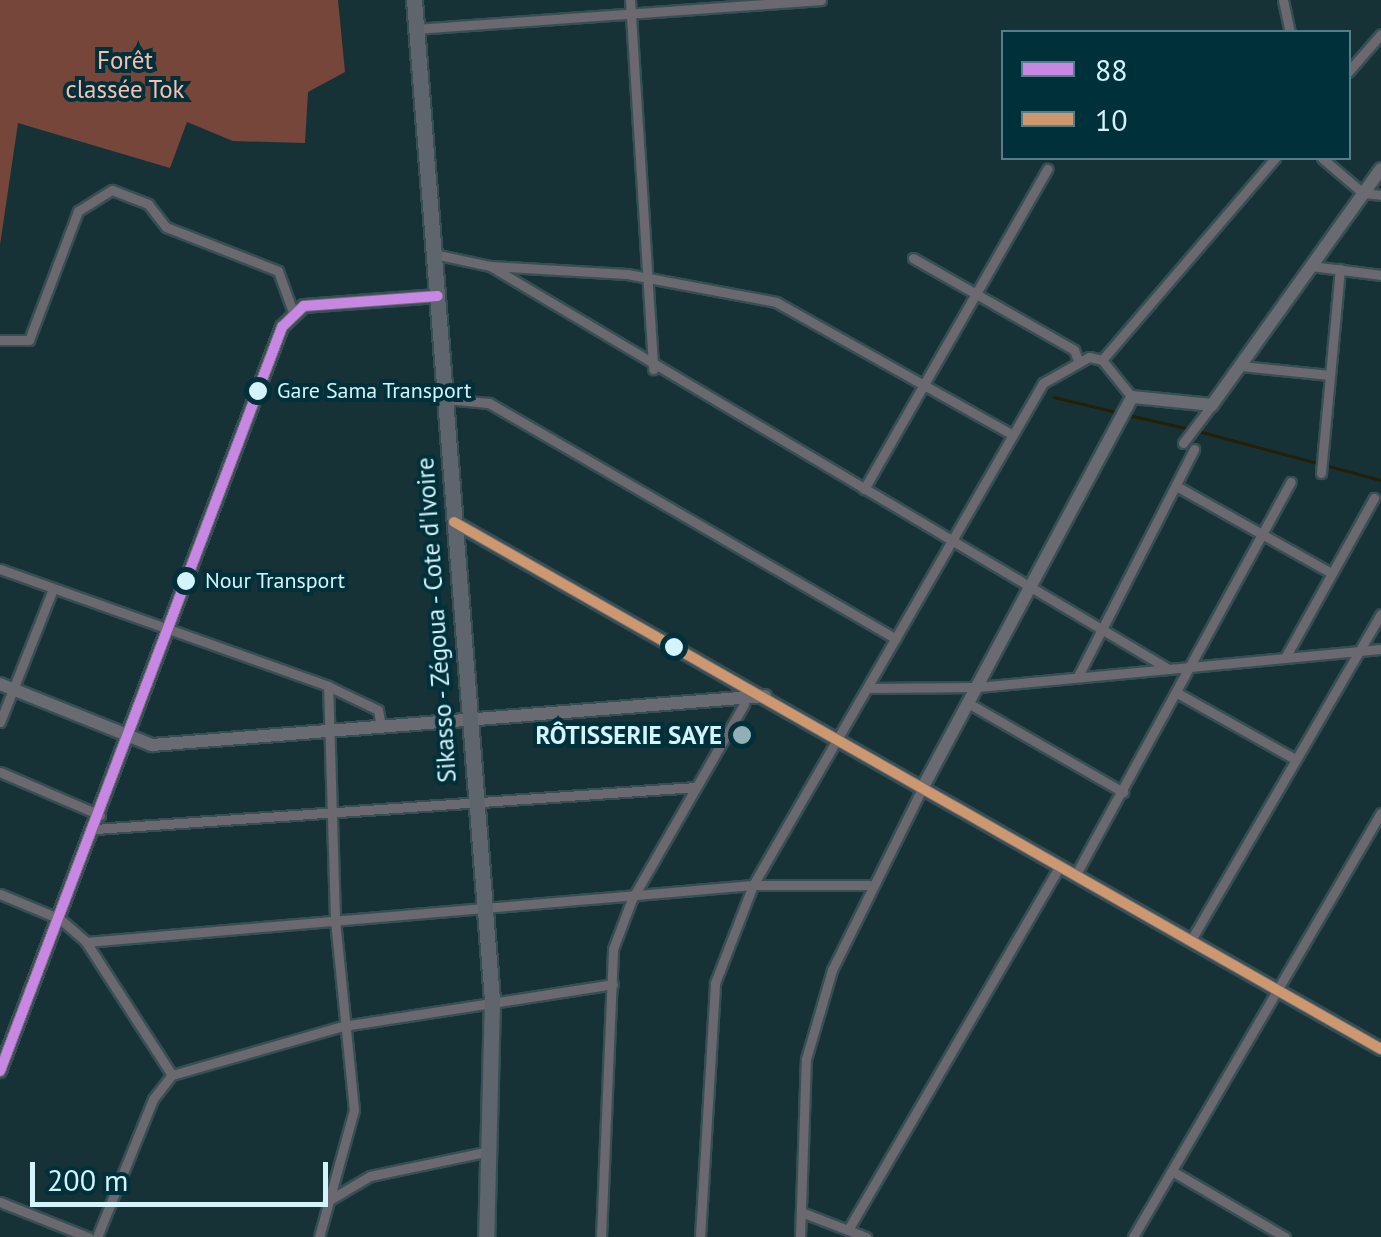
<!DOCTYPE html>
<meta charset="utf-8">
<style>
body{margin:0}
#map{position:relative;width:1381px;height:1237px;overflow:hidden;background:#163237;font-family:"PT Sans",sans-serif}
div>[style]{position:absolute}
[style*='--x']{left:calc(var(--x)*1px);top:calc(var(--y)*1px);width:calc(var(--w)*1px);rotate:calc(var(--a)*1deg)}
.green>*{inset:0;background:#77463a}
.stream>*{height:2.5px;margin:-1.25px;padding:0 1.25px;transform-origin:1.25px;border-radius:1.25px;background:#251f05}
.roads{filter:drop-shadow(2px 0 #374f54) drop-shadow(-2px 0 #374f54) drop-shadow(0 2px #374f54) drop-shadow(0 -2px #374f54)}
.street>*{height:9px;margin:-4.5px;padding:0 4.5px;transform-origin:4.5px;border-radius:4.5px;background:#6c686f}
.secondary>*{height:12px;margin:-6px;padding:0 6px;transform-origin:6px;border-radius:6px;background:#6a6a72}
.highway>*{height:15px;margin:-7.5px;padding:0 7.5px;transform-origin:7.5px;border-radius:7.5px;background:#5e656d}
.bus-1>*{height:10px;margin:-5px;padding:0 5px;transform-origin:5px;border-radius:5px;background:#c787e3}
.bus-2>*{height:10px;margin:-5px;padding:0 5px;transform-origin:5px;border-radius:5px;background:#cd976f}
.dots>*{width:28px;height:28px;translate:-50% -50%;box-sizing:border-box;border:5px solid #00303a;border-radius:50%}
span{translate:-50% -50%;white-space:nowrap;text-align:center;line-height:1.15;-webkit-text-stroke:8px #00303a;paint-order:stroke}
.bus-label{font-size:22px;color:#d4f4fc}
.left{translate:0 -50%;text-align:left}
.park-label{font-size:25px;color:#fabeb0}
.street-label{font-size:25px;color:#d4f4fc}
.poi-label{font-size:25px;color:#d4f4fc;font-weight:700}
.right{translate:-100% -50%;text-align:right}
.legend{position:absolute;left:1001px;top:30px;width:350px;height:130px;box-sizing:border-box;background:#00303a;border:2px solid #557e88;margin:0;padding:12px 18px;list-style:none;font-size:30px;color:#d4f4fc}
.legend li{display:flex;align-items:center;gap:20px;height:50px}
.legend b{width:50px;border:2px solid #557e88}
.scale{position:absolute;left:30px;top:1162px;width:298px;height:45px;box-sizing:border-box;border:5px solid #d4f4fc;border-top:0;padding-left:12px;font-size:30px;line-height:35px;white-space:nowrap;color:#d4f4fc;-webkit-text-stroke:8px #00303a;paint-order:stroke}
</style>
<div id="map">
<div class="green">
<i style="clip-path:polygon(0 0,338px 0,345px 72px,308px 92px,305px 143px,233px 141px,187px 122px,170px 168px,18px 123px,0 245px)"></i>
</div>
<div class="stream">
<i style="--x:1054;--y:397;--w:64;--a:13.6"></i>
<i style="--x:1133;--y:416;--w:58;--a:12.8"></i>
<i style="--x:1198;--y:431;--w:189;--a:15"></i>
</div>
<div class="roads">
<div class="street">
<i style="--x:630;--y:0;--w:370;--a:86.4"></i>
<i style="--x:1283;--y:0;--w:33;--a:78"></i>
<i style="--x:416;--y:29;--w:406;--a:-4.1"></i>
<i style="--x:1348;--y:72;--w:50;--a:-49"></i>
<i style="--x:1322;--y:158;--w:54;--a:40.5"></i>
<i style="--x:1363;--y:193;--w:18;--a:6"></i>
<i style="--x:434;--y:254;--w:57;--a:12.1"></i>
<i style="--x:490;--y:266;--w:787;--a:30.7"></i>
<i style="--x:913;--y:258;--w:185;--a:29.7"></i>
<i style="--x:1074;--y:350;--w:11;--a:68"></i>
<i style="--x:490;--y:266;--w:137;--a:3.3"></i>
<i style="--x:627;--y:274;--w:152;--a:10.6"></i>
<i style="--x:776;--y:302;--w:270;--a:29.3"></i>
<i style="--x:1311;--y:266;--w:71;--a:7.3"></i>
<i style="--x:0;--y:340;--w:29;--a:0"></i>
<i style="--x:29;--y:340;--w:138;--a:-69.2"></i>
<i style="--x:78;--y:211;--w:40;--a:-32"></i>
<i style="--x:112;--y:190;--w:39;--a:21"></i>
<i style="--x:148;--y:204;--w:29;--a:52"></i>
<i style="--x:166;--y:227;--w:120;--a:21.4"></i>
<i style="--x:278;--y:271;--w:44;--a:69.9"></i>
<i style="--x:1102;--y:360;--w:266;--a:-49.4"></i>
<i style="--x:1241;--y:366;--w:89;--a:5.8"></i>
<i style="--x:445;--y:399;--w:44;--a:5.2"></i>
<i style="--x:489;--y:403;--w:470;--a:30.1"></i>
<i style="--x:1183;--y:443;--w:48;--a:-52.7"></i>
<i style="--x:1321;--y:473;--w:205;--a:-84.7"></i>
<i style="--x:1178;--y:487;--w:176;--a:29.3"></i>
<i style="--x:864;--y:489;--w:369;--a:-60.2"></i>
<i style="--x:0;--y:569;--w:348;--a:19.6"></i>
<i style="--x:328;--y:686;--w:55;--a:25.6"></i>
<i style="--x:378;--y:710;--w:17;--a:80"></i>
<i style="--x:1286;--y:656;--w:181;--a:-60.9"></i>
<i style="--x:1078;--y:676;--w:255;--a:-62.9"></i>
<i style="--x:869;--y:688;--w:109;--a:-0.5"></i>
<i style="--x:978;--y:687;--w:405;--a:-5.4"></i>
<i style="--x:1179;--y:694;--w:133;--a:29.3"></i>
<i style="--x:968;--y:703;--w:179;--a:29.9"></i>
<i style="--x:0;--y:722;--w:143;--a:-68.3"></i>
<i style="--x:0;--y:772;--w:109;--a:23.3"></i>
<i style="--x:95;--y:829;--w:602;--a:-4"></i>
<i style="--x:1076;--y:874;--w:447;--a:-61.3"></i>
<i style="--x:0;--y:894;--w:65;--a:22.6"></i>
<i style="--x:60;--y:919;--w:35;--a:41"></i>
<i style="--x:86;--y:942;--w:158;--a:57.1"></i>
<i style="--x:1191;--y:940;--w:377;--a:-59.8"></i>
<i style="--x:86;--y:942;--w:669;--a:-4.88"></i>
<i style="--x:753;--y:885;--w:116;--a:0"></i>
<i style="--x:1172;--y:1171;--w:131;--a:30.3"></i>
<i style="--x:331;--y:1199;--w:45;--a:-30.5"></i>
<i style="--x:370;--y:1176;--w:123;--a:-11.8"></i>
<i style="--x:0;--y:1202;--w:95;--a:21.7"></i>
<i style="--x:801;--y:1212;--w:70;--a:21"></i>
<i style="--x:849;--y:1228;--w:420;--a:-59.8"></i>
<i style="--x:97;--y:1237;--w:149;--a:-67.9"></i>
<i style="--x:153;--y:1099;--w:31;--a:-52"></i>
<i style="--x:172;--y:1075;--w:178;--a:-16"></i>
<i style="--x:343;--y:1026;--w:273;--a:-8.8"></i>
<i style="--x:319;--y:1237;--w:132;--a:-74.6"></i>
<i style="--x:354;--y:1110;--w:193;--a:-95.7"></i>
<i style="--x:335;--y:918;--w:232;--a:-91.7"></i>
<i style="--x:601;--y:1237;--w:288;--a:-87.6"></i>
<i style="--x:613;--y:949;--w:53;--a:-69.2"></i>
<i style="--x:632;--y:899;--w:225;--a:-60.1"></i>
<i style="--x:700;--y:1237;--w:254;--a:-86.6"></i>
<i style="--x:715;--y:983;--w:105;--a:-68.8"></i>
<i style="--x:753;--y:885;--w:580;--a:-59.99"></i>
<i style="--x:1043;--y:383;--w:53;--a:-29.5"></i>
<i style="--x:1089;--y:357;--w:13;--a:13"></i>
<i style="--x:1102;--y:360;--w:48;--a:51"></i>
<i style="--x:800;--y:1237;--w:178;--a:-88.1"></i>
<i style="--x:806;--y:1059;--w:93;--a:-73.7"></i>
<i style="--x:832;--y:970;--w:204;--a:-63.6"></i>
<i style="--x:1133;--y:1237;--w:491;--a:-59.7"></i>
</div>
<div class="secondary">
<i style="--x:454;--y:522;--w:1066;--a:29.62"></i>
<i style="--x:0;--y:684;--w:164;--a:21.9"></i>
<i style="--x:152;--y:745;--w:615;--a:-4.57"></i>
<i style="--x:923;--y:787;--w:442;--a:-61.8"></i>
<i style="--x:1132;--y:397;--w:80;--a:5.7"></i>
<i style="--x:1212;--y:405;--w:290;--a:-54.4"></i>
<i style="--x:0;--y:1071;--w:796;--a:-69.24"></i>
<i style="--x:282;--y:327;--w:30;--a:-44"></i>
<i style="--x:304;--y:306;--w:134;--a:-4.3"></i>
</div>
<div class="highway">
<i style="--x:414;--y:0;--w:1002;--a:85.54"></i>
<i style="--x:492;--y:999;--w:238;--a:91.4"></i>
</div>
</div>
<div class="bus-1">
<i style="--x:0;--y:1071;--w:796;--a:-69.24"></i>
<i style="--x:282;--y:327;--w:30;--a:-44"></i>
<i style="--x:304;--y:306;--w:134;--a:-4.3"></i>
</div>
<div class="bus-2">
<i style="--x:454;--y:522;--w:1066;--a:29.62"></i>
</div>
<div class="dots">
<i style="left:258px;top:391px;background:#d4f4fc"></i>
<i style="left:186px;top:581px;background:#d4f4fc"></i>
<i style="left:674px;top:647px;background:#d4f4fc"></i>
<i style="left:742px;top:735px;background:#92b0b7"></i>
</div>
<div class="bus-label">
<span class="left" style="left:277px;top:391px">Gare Sama Transport</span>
<span class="left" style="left:205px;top:581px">Nour Transport</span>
</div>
<div class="park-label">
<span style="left:125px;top:75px">Forêt<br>classée Tok</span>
</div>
<div class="street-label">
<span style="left:436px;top:620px;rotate:-94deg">Sikasso - Zégoua - Cote d'Ivoire</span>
</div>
<div class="poi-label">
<span class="right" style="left:722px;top:735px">RÔTISSERIE SAYE</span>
</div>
<ul class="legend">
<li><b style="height:12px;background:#c787e3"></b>88</li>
<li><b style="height:12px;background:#cd976f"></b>10</li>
</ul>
<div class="scale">200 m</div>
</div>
